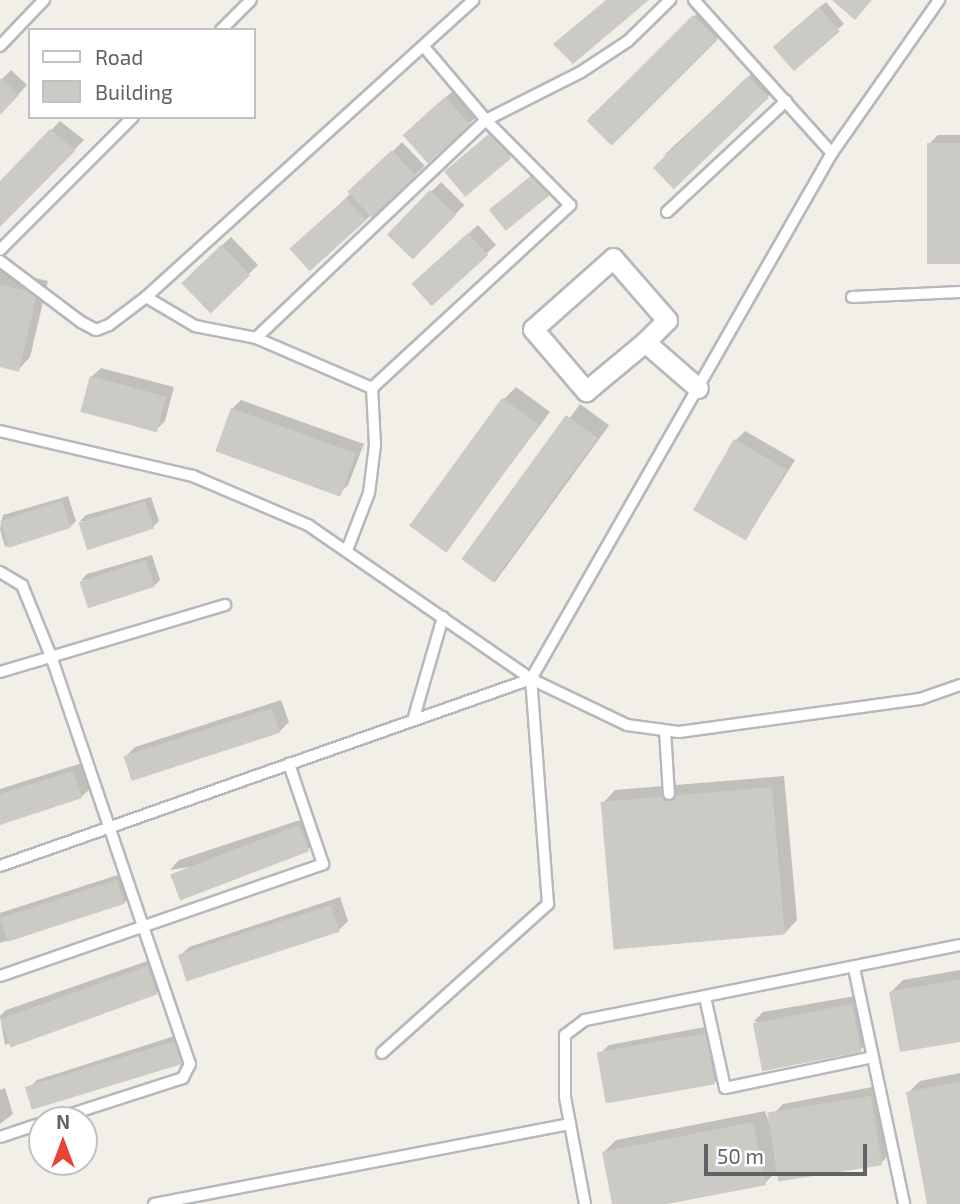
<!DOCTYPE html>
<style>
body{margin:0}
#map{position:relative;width:960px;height:1204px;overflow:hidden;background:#f1efe8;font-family:"Exo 2",sans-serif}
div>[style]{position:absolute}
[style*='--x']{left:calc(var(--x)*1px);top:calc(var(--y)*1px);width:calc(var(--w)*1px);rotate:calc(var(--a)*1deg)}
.shadow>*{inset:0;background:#0003;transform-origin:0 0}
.building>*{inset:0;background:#cccac5;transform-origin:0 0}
.roads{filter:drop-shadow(2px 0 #b5b8bc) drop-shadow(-2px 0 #b5b8bc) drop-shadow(0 2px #b5b8bc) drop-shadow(0 -2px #b5b8bc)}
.service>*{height:10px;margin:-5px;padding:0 5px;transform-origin:5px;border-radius:5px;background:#fff}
.minor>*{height:19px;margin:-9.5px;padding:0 9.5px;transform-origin:9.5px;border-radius:9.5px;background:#fff}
span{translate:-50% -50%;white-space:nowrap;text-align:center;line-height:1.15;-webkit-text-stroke:5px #fff;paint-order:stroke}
.legend{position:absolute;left:28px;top:28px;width:228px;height:91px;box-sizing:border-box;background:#fff;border:2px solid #bfc1c3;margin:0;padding:9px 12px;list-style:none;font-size:21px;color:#5f6368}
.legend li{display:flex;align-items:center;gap:14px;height:35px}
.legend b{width:35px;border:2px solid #bfc1c3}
.north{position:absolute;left:28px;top:1106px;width:70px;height:70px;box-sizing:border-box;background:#fff;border:2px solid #bfc1c3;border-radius:50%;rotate:0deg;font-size:19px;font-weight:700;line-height:28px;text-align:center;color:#5f6368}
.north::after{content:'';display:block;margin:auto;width:24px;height:32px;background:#ea4335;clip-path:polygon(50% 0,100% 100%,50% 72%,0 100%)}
.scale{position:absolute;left:704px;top:1144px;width:163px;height:32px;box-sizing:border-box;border:4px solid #5f6368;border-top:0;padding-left:9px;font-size:21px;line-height:24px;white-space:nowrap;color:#5f6368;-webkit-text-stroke:5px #fff;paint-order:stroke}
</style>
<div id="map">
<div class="shadow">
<i style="clip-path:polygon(826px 2px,844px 24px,838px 29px,781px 40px)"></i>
<i style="left:704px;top:7px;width:32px;height:161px;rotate:46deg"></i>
<i style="clip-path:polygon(758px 68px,777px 88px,767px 97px,662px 157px)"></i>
<i style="clip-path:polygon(11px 70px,27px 85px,0 114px,0 81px)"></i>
<i style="clip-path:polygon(455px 89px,478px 115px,469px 124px,413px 126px)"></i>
<i style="clip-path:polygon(60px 121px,84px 140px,0 225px,0 184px)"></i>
<i style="left:496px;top:128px;width:30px;height:58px;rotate:49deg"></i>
<i style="clip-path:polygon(938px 135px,960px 135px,960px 262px,929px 144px)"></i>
<i style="clip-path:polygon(402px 142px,425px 166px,312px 269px,294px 250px)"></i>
<i style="clip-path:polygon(540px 170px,555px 188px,549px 194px,492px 210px)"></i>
<i style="left:441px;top:182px;width:33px;height:73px;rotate:45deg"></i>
<i style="left:478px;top:225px;width:27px;height:86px;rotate:48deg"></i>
<i style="clip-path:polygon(231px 237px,258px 265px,211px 311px,194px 271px)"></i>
<i style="clip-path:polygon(0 270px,48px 281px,30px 357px,18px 370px,0 365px)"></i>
<i style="clip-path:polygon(101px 368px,174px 387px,165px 421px,156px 430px,91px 377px)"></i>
<i style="clip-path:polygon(516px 387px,550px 412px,446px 550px,503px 400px)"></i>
<i style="clip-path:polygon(241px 400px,364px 444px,348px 485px,339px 494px,232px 409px)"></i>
<i style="left:580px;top:404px;width:36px;height:194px;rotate:36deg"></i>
<i style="clip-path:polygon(745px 431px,795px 460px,746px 538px,736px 440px)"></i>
<i style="clip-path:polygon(68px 496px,76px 521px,71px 526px,5px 547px,0 529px,3px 515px)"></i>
<i style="clip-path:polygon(151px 497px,159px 521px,153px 527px,80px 521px,86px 515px)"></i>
<i style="clip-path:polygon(152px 555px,160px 580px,154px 586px,81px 580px,87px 574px)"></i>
<i style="clip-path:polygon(281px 700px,289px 722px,279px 732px,126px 756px,135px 747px)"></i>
<i style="clip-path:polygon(82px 763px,91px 788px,81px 797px,0 823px,0 789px)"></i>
<i style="clip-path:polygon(784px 776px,797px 920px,785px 933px,603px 803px,615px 790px)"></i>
<i style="clip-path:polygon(309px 817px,317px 840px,308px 849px,170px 870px,179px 860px)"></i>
<i style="clip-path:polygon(127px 872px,134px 894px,124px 903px,0 943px,0 913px)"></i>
<i style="clip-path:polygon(340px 897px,348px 921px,339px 930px,180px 956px,189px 947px)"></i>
<i style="clip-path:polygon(156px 958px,165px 984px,156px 993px,5px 1045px,0 1016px,6px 1010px)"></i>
<i style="clip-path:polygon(960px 970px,960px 1040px,891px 992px,903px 980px)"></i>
<i style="clip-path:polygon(861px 995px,869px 1041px,860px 1050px,754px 1021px,763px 1012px)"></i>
<i style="clip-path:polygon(715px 1025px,724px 1073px,715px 1082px,599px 1054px,609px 1045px)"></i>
<i style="clip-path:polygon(184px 1033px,190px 1053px,181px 1062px,28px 1089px,37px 1080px)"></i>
<i style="clip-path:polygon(960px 1073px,960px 1204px,929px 1204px,908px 1093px,920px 1081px)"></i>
<i style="clip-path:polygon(883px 1085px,893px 1151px,881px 1163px,776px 1172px,765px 1183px,658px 1204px,614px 1204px,604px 1152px,616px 1140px,765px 1111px,772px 1131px,770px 1117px,783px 1104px)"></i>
<i style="clip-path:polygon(5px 1088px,13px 1114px,0 1124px,0 1090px)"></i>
</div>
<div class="building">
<i style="clip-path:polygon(606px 0,649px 0,573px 64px,553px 44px)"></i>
<i style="clip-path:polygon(832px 0,872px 0,855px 20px)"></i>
<i style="left:819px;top:7px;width:32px;height:61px;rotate:49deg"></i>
<i style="left:693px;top:15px;width:35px;height:150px;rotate:45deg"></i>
<i style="left:748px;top:76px;width:30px;height:132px;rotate:46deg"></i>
<i style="clip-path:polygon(0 78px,19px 95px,0 115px)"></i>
<i style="left:445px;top:97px;width:38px;height:57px;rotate:48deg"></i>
<i style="clip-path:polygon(50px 129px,76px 150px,0 227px,0 181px)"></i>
<i style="left:490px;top:133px;width:33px;height:60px;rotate:50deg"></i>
<i style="left:960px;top:143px;width:121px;height:33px;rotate:90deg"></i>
<i style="left:392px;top:150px;width:37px;height:61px;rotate:47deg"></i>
<i style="left:533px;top:174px;width:27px;height:57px;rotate:51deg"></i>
<i style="left:430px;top:190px;width:36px;height:62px;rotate:44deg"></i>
<i style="left:346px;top:198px;width:30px;height:76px;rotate:48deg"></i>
<i style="left:468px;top:233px;width:30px;height:76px;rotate:48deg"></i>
<i style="left:221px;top:245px;width:42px;height:55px;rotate:46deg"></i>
<i style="clip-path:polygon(0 285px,37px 293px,19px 372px,0 367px)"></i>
<i style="left:90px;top:376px;width:79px;height:37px;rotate:15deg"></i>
<i style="left:502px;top:398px;width:46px;height:158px;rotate:36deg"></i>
<i style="left:231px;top:408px;width:133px;height:46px;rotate:20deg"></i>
<i style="left:566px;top:415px;width:39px;height:178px;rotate:36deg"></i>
<i style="left:734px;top:439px;width:61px;height:82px;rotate:30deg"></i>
<i style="left:62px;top:501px;width:28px;height:65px;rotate:72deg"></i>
<i style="left:145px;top:501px;width:29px;height:70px;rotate:72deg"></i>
<i style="left:146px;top:560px;width:28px;height:70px;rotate:72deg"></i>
<i style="left:272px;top:708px;width:26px;height:156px;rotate:72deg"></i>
<i style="clip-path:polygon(73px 771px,82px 798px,0 825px,0 794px)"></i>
<i style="left:772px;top:787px;width:148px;height:172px;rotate:85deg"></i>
<i style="left:299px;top:825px;width:28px;height:138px;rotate:69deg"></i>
<i style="left:117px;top:880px;width:25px;height:123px;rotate:72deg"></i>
<i style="left:331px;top:905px;width:28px;height:161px;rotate:72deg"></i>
<i style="left:147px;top:966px;width:30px;height:156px;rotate:70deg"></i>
<i style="clip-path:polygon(960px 979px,960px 1042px,900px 1052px,889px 992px)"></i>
<i style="left:852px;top:1004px;width:49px;height:101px;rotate:79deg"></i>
<i style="left:706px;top:1033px;width:52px;height:111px;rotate:80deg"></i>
<i style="left:175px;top:1041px;width:24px;height:157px;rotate:73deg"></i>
<i style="clip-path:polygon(960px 1082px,960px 1204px,927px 1204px,906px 1092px)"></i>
<i style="left:871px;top:1096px;width:70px;height:105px;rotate:81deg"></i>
<i style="clip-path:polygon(753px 1122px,766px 1185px,667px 1204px,612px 1204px,602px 1152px)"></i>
</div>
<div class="roads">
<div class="service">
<i style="--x:694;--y:0;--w:206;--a:48"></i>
<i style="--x:221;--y:30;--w:42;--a:-45"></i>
<i style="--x:0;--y:46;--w:64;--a:-46.3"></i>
<i style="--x:667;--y:212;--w:163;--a:-43"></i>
<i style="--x:0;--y:250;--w:188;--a:-45"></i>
<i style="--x:0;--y:261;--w:101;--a:37"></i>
<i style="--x:81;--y:322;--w:17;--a:28"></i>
<i style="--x:96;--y:330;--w:14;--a:-21"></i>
<i style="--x:109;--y:325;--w:46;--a:-37.1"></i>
<i style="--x:146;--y:297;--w:442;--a:-42.2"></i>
<i style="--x:146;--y:297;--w:57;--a:30.6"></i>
<i style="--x:195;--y:326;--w:62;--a:11.1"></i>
<i style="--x:256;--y:338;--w:126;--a:23.3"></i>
<i style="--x:372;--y:388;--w:57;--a:87"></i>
<i style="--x:375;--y:445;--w:48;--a:97.1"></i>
<i style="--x:369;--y:493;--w:61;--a:111.1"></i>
<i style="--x:852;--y:297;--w:108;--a:-2.7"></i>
<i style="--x:256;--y:338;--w:317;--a:-43.5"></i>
<i style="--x:486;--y:120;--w:106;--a:-26.8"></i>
<i style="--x:581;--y:72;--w:56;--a:-33.4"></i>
<i style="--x:628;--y:41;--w:59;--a:-44.3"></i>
<i style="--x:372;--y:388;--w:270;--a:-42.7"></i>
<i style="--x:570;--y:205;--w:120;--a:-134.7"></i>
<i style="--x:486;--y:120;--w:96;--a:-130.3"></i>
<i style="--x:0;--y:431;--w:198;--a:13.1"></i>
<i style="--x:193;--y:476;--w:125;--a:23.1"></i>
<i style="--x:308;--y:525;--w:271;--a:34.6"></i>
<i style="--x:531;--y:679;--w:106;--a:25.6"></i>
<i style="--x:627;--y:725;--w:52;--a:7.7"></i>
<i style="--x:679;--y:732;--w:243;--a:-7.8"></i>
<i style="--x:920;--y:699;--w:42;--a:-19.3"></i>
<i style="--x:0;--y:572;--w:26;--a:31"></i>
<i style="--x:22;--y:585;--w:77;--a:67.8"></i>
<i style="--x:51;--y:656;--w:431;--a:71.2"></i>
<i style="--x:190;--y:1064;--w:16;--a:117"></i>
<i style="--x:183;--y:1078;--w:137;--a:162.1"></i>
<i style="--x:0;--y:672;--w:235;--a:-16.6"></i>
<i style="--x:414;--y:717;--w:104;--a:-73.8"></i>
<i style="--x:665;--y:731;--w:63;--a:86.4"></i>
<i style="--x:0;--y:866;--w:563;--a:-19.4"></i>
<i style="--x:531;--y:679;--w:606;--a:-60.22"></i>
<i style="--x:832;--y:153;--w:187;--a:-55"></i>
<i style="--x:854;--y:968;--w:241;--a:78"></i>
<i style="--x:0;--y:976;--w:342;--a:-19.1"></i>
<i style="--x:323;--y:864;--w:106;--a:-108.8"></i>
<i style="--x:705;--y:997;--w:93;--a:77.6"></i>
<i style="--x:725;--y:1088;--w:151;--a:-11.8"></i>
<i style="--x:382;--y:1053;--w:223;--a:-41.9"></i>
<i style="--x:548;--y:904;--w:226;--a:-94.3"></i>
<i style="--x:0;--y:1137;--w:44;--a:-18.4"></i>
<i style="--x:154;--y:1204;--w:424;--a:-10.9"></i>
<i style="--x:585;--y:1204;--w:109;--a:-100.6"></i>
<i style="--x:565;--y:1097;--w:62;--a:-90"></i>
<i style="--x:565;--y:1035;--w:25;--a:-37"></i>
<i style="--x:585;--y:1020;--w:382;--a:-11.3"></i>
</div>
<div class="minor">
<i style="--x:645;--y:342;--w:31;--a:-45"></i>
<i style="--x:667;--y:320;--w:82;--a:-131.1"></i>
<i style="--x:613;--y:258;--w:107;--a:138.4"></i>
<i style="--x:533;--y:329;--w:82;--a:49.5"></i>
<i style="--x:586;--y:391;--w:77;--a:-39.7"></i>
<i style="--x:645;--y:342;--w:70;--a:41"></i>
</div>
</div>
<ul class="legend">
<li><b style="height:9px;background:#fff"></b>Road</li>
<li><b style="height:19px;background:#cccac5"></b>Building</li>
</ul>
<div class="north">N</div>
<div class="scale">50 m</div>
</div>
